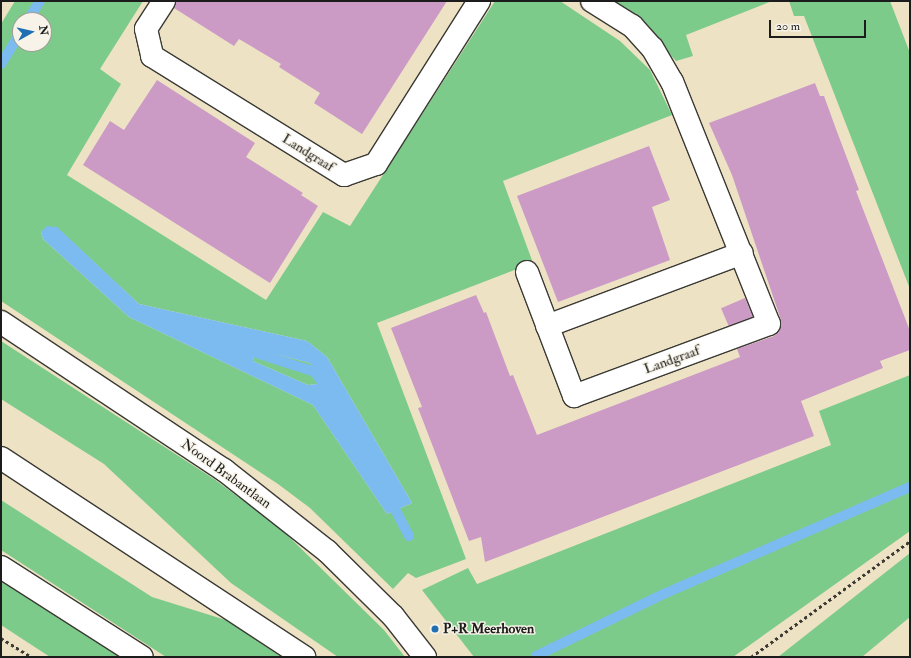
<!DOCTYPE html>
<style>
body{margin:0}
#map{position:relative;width:911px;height:658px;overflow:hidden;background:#ede2c4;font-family:"IM FELL Double Pica",serif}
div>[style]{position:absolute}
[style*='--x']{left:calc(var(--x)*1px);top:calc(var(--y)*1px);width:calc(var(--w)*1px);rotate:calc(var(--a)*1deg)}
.green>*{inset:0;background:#7dcb8a}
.water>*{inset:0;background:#7cbbf0}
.stream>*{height:10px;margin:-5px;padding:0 5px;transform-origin:5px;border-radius:5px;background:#7cbbf0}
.building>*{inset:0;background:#cb9bc6;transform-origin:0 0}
.path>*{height:2.5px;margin-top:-1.25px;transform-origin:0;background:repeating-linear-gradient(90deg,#3b3a35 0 3px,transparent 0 6px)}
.roads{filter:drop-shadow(1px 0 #3b3a35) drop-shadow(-1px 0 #3b3a35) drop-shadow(0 1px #3b3a35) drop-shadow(0 -1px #3b3a35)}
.minor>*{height:22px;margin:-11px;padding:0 11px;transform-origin:11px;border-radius:11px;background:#fff}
.major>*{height:22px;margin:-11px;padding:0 11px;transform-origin:11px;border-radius:11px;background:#fff}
.dots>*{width:11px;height:11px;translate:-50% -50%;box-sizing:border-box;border:2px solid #f7f3e8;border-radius:50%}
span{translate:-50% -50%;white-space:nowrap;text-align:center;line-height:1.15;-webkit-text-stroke:3px #f7f3e8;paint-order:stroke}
.street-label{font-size:14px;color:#1c1c1c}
.poi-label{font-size:14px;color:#1c1c1c;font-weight:700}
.left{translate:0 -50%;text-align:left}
.frame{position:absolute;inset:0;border:2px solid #1c1c1c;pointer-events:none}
.north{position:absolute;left:12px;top:12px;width:40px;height:40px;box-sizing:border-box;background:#f7f3e8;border:1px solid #9f9d96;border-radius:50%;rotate:82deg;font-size:11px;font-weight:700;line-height:16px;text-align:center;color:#1c1c1c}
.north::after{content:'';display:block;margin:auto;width:14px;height:18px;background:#1f6fb2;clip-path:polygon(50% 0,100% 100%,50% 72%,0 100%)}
.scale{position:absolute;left:769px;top:20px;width:97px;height:18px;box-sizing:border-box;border:2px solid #1c1c1c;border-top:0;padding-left:5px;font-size:12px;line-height:14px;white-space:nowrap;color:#1c1c1c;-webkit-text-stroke:3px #f7f3e8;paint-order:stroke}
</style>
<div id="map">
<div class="green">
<i style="clip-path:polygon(evenodd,15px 1px,143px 1px,100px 69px,121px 84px,67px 175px,266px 300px,323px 212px,350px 226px,495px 1px,560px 1px,620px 41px,650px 70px,672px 115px,503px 181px,533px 263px,377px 323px,466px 559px,416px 578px,408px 573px,393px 589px,310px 508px,278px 484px,1px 301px,1px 24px,15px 1px,20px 20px,44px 20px,44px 44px,20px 44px,20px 20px,15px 1px,57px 228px,139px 304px,307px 341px,327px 357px,412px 503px,387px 514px,313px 405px,129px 317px,43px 239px,41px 232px,57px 228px)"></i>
<i style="clip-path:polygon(613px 1px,772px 1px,686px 35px,693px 56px,676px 61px,636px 16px)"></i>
<i style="clip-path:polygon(789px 1px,890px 1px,910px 53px,910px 289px,804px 16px,794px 16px)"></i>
<i style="clip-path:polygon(1px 341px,214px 479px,280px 528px,384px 630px,405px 657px,338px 657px,231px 583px,104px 464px,1px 399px)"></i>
<i style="clip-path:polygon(255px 349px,310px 363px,317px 375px,318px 384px,308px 385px,253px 361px)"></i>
<i style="clip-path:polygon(910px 375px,910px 531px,733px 657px,474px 657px,422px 590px,468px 568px,477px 584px,831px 445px,819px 411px)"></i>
<i style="clip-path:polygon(1px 500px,152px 597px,229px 621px,281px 657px,166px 657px,1px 550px)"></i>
<i style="clip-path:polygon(910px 553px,910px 617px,862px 657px,778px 657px)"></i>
<i style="clip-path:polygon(1px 580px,123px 657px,50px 657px,1px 625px)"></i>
</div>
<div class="water">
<i style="clip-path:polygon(evenodd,47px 226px,57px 227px,139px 304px,307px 341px,327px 357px,412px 503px,387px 514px,313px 405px,129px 317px,43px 239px,41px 232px,47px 226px,255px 349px,310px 363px,317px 375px,317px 384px,308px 385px,253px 361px,255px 349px)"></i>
</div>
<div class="stream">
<i style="--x:28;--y:20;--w:22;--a:-58"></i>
<i style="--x:1;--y:64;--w:36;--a:-58"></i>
<i style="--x:241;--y:348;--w:78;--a:18"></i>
<i style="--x:315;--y:372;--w:14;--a:56"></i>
<i style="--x:389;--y:498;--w:43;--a:62.2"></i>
<i style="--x:536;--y:656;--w:144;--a:-25.9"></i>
<i style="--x:666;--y:593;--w:266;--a:-23.5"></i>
</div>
<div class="building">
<i style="clip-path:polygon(176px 1px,447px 1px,362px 134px,314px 103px,320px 93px,279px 67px,281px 64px,239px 39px,234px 46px,174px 8px)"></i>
<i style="clip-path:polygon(157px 80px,255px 143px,246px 157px,303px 193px,301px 195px,318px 206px,270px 283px,83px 165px,110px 121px,124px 130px)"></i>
<i style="clip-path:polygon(815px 83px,820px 96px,824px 96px,836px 129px,859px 190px,856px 191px,910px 331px,910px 350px,880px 361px,883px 368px,801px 401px,814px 436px,485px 562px,481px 537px,469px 541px,425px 426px,418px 408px,422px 407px,391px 328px,476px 295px,484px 313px,486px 312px,510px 376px,513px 375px,537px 435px,740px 357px,737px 349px,774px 336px,779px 332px,781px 320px,732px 175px,709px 123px)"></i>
<i style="clip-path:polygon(649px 146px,670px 200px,652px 207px,670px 260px,558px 302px,517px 196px)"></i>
<i style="left:745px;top:298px;width:21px;height:26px;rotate:67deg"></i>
</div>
<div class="path">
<i style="--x:1;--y:638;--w:36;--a:32"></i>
<i style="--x:751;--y:657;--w:197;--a:-36.1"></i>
</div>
<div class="roads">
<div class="minor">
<i style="--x:164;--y:1;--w:33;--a:123"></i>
<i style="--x:146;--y:29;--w:28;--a:77"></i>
<i style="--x:152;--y:56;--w:226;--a:31.8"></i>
<i style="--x:344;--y:175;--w:34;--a:-19"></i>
<i style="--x:376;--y:164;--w:193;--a:-57.7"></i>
<i style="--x:527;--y:272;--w:133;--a:69.2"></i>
<i style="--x:574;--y:396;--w:208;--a:-20.3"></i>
<i style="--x:769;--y:324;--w:261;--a:-111.8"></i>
<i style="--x:672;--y:82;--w:39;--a:-120"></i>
<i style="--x:652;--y:48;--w:30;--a:-132"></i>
<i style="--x:632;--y:26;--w:47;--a:-148"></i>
<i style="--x:1;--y:322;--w:268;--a:33.6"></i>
<i style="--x:224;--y:470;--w:131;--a:38.2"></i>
<i style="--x:327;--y:551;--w:93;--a:44.6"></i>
<i style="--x:393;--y:616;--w:52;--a:52"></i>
<i style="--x:547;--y:326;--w:208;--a:-20.5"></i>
</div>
<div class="major">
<i style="--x:1;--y:458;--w:363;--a:33.3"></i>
<i style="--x:1;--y:567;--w:167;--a:32.6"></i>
</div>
</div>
<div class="dots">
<i style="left:435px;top:629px;background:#1f6fb2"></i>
</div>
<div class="street-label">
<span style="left:308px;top:153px;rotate:32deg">Landgraaf</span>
<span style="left:672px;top:360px;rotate:-20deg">Landgraaf</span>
<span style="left:226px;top:474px;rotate:36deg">Noord Brabantlaan</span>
</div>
<div class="poi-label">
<span class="left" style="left:443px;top:629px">P+R Meerhoven</span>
</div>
<div class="frame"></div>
<div class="north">N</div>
<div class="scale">20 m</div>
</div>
